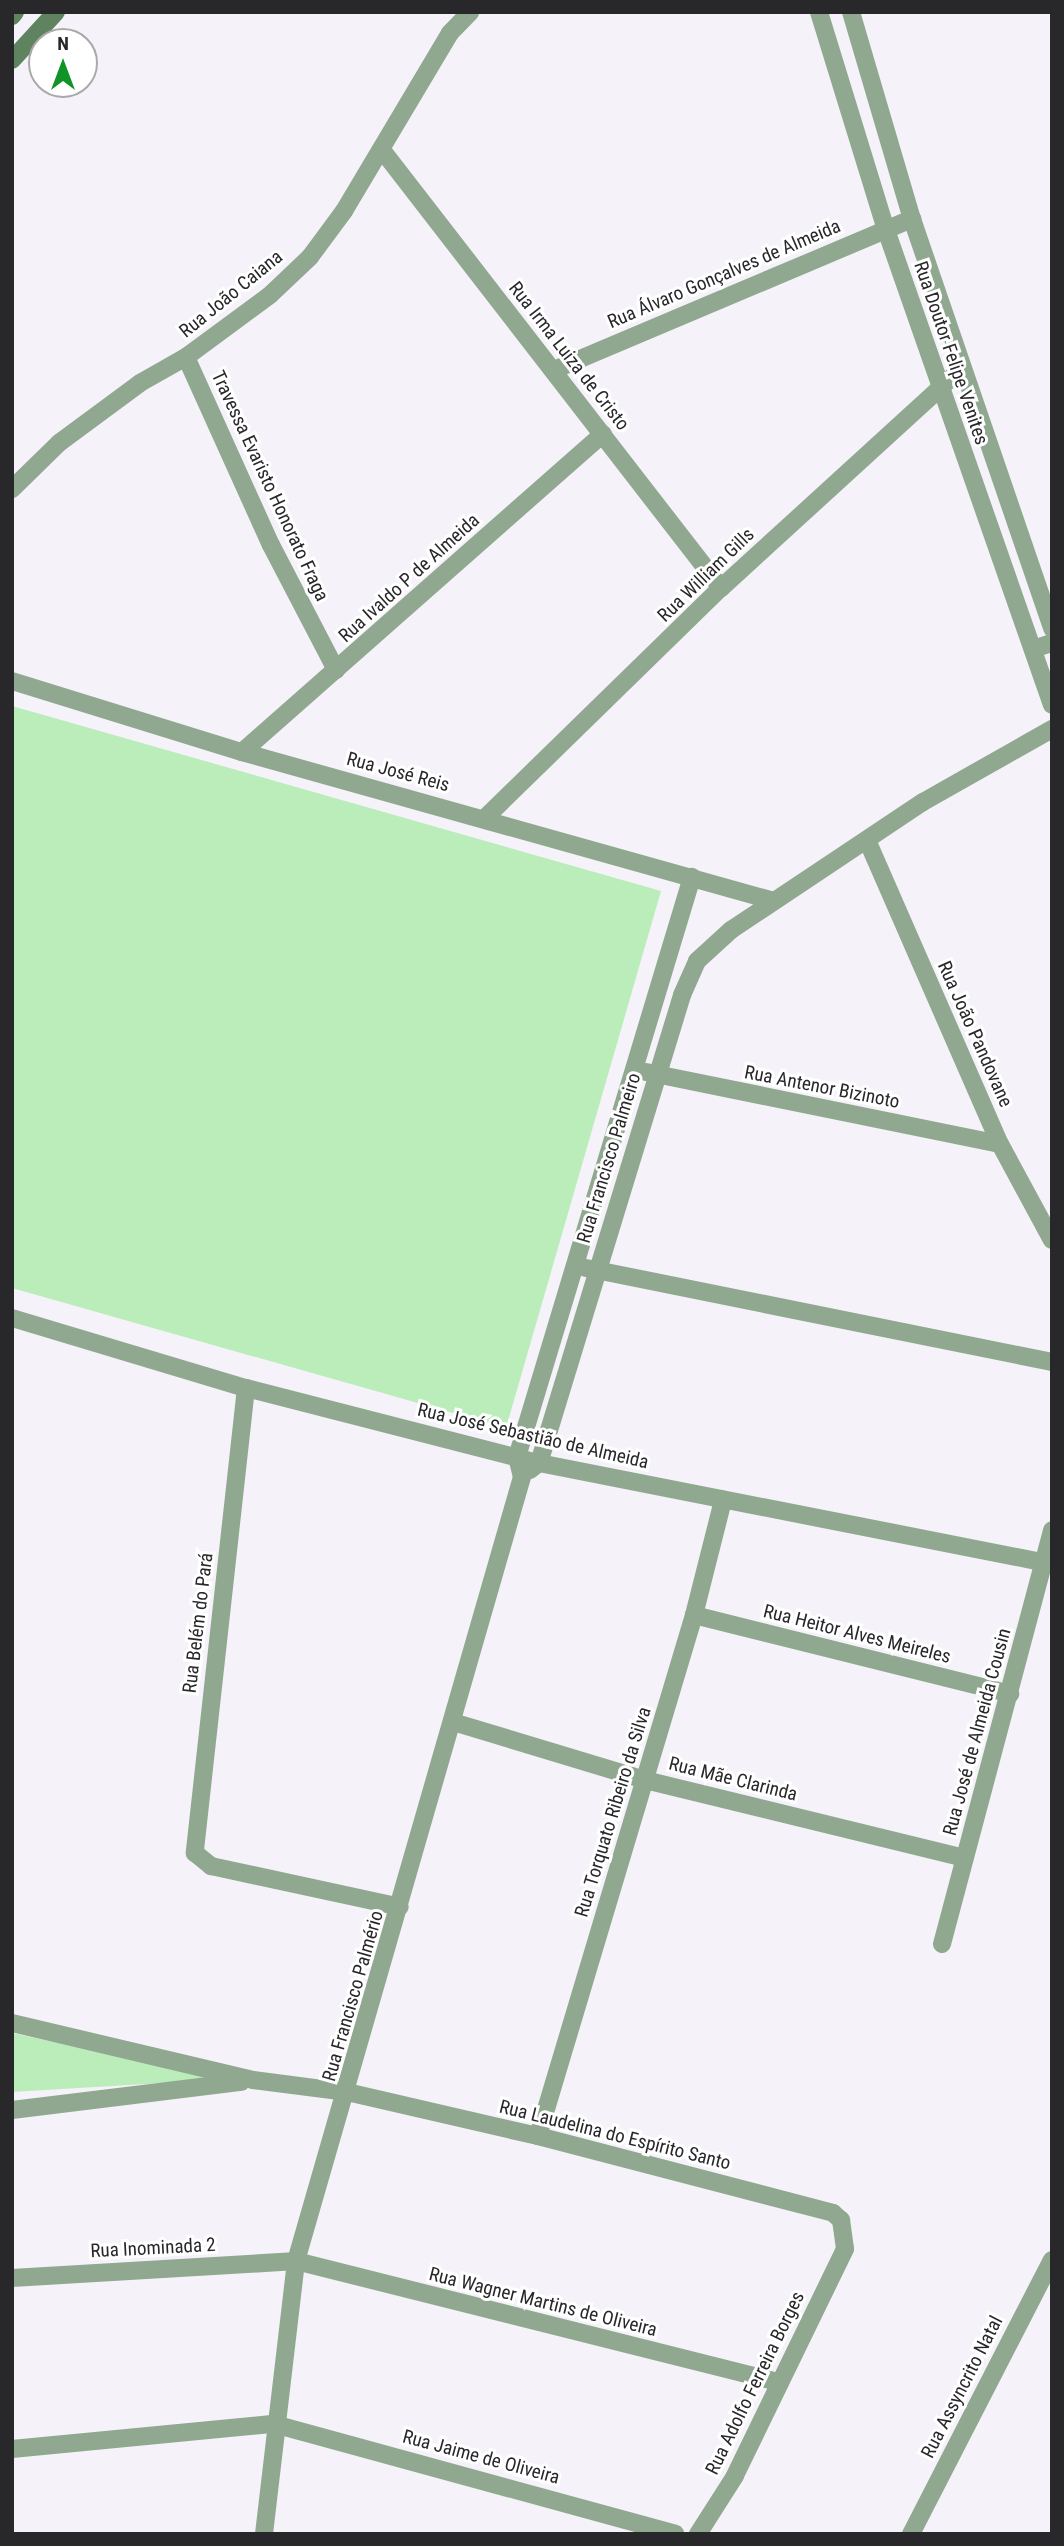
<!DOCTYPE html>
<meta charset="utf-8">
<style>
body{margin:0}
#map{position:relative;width:1064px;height:2546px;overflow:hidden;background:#f5f2fa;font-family:"Roboto Condensed",sans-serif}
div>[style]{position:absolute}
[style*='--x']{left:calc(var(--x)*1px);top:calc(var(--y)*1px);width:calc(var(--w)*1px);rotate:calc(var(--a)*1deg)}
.green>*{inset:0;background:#baedb9}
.minor>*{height:18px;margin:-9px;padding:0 9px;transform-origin:9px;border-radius:9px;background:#90a88f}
.tertiary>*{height:18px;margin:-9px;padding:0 9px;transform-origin:9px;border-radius:9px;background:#90a88f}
.secondary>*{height:18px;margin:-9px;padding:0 9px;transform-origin:9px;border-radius:9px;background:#5f835f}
span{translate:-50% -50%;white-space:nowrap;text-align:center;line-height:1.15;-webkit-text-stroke:6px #fff;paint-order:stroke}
.street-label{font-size:19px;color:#28272a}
.frame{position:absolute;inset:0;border:14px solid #28272a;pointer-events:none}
.north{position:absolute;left:28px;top:28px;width:70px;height:70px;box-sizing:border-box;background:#fff;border:2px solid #a9a9aa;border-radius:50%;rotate:0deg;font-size:19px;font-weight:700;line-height:28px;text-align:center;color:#28272a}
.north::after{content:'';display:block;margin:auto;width:24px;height:32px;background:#119427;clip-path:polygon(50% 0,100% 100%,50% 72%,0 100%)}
</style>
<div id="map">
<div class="green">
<i style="clip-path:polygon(12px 706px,661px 891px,506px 1428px,12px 1288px)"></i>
<i style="clip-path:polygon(12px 2033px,211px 2076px,197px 2081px,12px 2092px)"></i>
</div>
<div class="minor">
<i style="--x:382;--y:150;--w:554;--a:52.26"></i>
<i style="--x:186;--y:357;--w:206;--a:65.7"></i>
<i style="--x:271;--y:545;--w:141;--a:62.5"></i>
<i style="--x:554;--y:370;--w:389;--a:-22.9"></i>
<i style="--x:12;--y:489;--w:66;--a:-44.4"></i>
<i style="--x:59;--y:443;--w:101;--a:-36.5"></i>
<i style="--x:140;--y:383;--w:53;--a:-29.5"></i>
<i style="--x:186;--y:357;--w:104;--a:-36.4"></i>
<i style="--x:270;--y:295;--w:55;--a:-43.5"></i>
<i style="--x:310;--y:257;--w:57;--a:-53.5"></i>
<i style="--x:344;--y:211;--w:207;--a:-59.2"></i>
<i style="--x:450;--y:33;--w:29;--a:-46"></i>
<i style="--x:1033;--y:649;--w:20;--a:-18"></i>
<i style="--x:12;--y:681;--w:241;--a:17.2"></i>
<i style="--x:242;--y:752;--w:552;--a:15.65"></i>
<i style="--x:242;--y:752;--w:481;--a:-41.4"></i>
<i style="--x:486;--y:817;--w:328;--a:-44.3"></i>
<i style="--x:721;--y:588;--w:325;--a:-42.4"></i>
<i style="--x:867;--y:840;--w:332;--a:66.4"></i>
<i style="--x:1000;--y:1144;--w:109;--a:61.6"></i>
<i style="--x:646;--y:1072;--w:361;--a:11.5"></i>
<i style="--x:586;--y:1268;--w:475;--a:11.4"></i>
<i style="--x:12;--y:1318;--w:244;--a:16.7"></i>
<i style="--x:246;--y:1388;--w:302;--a:14.4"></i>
<i style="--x:539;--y:1463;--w:523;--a:11.14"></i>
<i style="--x:246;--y:1388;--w:468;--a:96.3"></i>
<i style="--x:195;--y:1853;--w:21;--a:39"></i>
<i style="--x:211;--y:1866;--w:193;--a:12.2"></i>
<i style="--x:530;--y:1470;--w:11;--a:-38"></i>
<i style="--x:539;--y:1463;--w:489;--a:-73"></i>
<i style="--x:682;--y:995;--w:37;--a:-66"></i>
<i style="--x:697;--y:961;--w:46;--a:-42.4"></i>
<i style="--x:731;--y:930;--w:231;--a:-33.7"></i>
<i style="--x:923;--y:802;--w:148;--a:-29.5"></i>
<i style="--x:694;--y:1615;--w:326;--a:14"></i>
<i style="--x:453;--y:1722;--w:201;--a:16.8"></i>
<i style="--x:645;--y:1780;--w:329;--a:13.7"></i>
<i style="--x:942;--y:1944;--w:428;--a:-75.1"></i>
<i style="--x:12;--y:2023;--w:248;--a:13.3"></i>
<i style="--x:253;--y:2080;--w:95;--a:7.3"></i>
<i style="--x:347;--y:2092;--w:196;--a:13"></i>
<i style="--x:538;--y:2136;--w:305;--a:14.6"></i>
<i style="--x:833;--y:2213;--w:11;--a:41"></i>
<i style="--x:841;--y:2220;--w:29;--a:82"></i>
<i style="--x:845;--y:2249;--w:252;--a:115.9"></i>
<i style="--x:735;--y:2476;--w:69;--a:122.5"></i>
<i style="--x:12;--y:2110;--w:231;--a:-7"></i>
<i style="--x:538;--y:2136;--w:544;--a:-73.33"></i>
<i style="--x:694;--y:1615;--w:119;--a:-75.8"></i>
<i style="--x:12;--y:2278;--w:285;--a:-3.4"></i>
<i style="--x:296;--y:2261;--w:499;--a:14.1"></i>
<i style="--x:12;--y:2449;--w:263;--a:-5.5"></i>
<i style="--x:274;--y:2424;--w:416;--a:15.3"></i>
<i style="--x:264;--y:2534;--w:275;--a:-83.3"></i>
<i style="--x:296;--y:2261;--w:816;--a:-73.92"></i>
<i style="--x:522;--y:1477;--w:21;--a:-104"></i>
<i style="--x:517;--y:1457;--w:606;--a:-73.21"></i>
<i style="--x:911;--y:2534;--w:308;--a:-62.8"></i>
</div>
<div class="tertiary">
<i style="--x:819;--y:12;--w:225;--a:72.9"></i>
<i style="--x:885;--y:227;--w:506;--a:70.74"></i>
<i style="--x:851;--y:12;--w:216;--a:73.6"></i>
<i style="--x:912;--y:219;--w:433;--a:71.1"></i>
</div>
<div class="secondary">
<i style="--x:12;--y:16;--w:5;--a:-53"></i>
<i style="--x:12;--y:60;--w:65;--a:-47.5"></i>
</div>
<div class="street-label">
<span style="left:724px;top:274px;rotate:-23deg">Rua Álvaro Gonçalves de Almeida</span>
<span style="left:231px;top:294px;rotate:-39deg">Rua João Caiana</span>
<span style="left:951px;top:353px;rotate:71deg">Rua Doutor Felipe Venites</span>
<span style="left:569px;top:356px;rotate:52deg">Rua Irma Luiza de Cristo</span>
<span style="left:270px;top:486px;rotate:65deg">Travessa Evaristo Honorato Fraga</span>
<span style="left:706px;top:575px;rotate:-44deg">Rua William Gills</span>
<span style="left:409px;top:578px;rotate:-42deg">Rua Ivaldo P de Almeida</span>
<span style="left:398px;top:772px;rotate:15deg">Rua José Reis</span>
<span style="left:975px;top:1034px;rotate:66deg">Rua João Pandovane</span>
<span style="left:822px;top:1087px;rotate:11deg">Rua Antenor Bizinoto</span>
<span style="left:609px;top:1158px;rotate:-73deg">Rua Francisco Palmeiro</span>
<span style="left:533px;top:1436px;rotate:13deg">Rua José Sebastião de Almeida</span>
<span style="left:198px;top:1623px;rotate:-83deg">Rua Belém do Pará</span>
<span style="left:857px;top:1634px;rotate:14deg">Rua Heitor Alves Meireles</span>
<span style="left:977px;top:1732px;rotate:-75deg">Rua José de Almeida Cousin</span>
<span style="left:733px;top:1779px;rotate:14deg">Rua Mãe Clarinda</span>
<span style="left:613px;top:1812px;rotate:-73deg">Rua Torquato Ribeiro da Silva</span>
<span style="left:353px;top:1996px;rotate:-74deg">Rua Francisco Palmério</span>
<span style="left:615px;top:2135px;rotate:14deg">Rua Laudelina do Espírito Santo</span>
<span style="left:153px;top:2248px;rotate:-3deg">Rua Inominada 2</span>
<span style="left:543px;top:2302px;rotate:14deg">Rua Wagner Martins de Oliveira</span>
<span style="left:755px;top:2383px;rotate:-64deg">Rua Adolfo Ferreira Borges</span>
<span style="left:962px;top:2387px;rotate:-63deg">Rua Assyncrito Natal</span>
<span style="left:481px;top:2457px;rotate:15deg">Rua Jaime de Oliveira</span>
</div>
<div class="frame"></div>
<div class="north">N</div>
</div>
